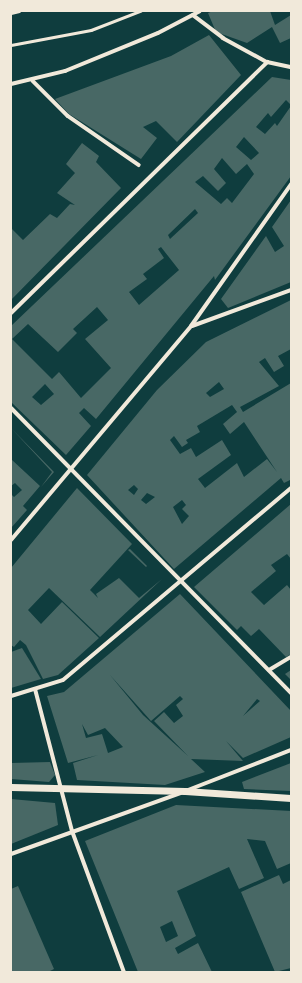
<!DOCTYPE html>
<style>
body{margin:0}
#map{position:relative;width:302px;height:983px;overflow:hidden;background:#0f3d3e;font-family:Helvetica,sans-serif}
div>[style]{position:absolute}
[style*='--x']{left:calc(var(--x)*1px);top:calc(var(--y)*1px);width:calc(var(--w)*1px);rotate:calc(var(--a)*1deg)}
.building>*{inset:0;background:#486865}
.path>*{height:2.5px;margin:-1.25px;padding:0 1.25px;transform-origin:1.25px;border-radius:1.25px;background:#f1e9da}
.pedestrian>*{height:3.5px;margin:-1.75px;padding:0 1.75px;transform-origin:1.75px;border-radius:1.75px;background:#f1e9da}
.minor>*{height:4px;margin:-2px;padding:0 2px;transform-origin:2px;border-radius:2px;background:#f1e9da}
.tertiary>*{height:7px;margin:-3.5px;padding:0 3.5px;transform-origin:3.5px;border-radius:3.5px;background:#f1e9da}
span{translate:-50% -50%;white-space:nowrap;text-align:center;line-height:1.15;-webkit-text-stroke:3.5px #f1e9da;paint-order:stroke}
.frame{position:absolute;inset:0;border:12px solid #f1e9da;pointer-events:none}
</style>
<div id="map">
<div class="building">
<i style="clip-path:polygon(213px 11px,270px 11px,275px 25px,291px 15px,291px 38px,280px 43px,272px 27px,247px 43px,216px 32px,208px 13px)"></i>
<i style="clip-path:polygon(209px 35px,241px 75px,177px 142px,156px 121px,143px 127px,157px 138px,141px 159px,69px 114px,55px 99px,171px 56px)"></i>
<i style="clip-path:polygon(evenodd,272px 77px,291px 80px,291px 105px,286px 100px,271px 117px,268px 113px,256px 127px,265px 134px,275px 123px,277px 126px,291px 106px,291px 176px,215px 280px,214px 276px,96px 419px,84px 408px,79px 413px,91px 426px,66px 455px,11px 402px,11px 326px,272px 77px,244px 137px,259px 153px,251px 160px,236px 147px,244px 137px,272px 77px,222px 158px,236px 174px,247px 164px,254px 174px,232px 203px,227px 198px,221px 204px,195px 182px,203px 176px,218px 191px,226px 183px,214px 169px,222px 158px,272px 77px,195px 209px,198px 213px,170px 239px,168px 235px,195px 209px,272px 77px,161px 247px,179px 270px,139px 305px,129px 292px,147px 279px,143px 274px,164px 258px,158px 249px,161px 247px,272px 77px,97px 307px,108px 320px,85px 339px,111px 368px,81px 398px,59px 372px,52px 379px,12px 339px,28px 324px,58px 352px,77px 333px,73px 329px,97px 307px,272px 77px,45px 384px,54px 394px,41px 405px,32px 397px,45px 384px)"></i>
<i style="clip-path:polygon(82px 143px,99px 156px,96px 162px,121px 188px,11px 300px,11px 228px,23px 240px,50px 214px,57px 218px,70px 204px,75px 205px,57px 193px,75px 173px,66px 164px)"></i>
<i style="clip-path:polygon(291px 200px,291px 282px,228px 308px,221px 299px,266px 236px,275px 252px,284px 246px,272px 227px)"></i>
<i style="clip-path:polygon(evenodd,291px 300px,291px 349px,278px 356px,284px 366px,274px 372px,265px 358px,259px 362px,279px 386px,240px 407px,243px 412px,291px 383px,290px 480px,284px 483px,281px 478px,174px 569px,87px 475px,157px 390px,206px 342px,291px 300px,219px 382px,224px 389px,210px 397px,206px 393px,219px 382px,291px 300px,232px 405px,237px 412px,223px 424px,230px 434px,244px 422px,277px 472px,267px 459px,244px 477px,237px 463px,205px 488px,198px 479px,231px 455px,222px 440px,196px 457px,191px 448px,180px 454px,170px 440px,174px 436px,182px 447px,188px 443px,186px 440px,200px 432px,197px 426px,232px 405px,291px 300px,134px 485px,138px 489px,134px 495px,128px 490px,134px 485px,291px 300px,147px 493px,155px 497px,146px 504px,141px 500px,147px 493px,291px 300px,182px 500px,186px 505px,182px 509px,189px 516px,182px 524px,173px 507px,182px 500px)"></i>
<i style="clip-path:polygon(11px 428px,54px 472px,41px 487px,52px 472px)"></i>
<i style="clip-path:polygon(11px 459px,40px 486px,23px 506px,27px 510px,11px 528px,11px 494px,14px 497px,22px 490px,15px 483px,11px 486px)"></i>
<i style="clip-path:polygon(77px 488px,132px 544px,90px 590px,98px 598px,96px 594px,119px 578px,139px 598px,162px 579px,100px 637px,49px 588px,28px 610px,41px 624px,62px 602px,99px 638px,58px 675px,43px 679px,26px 645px,20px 640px,14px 647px,11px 645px,11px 568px)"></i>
<i style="clip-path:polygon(291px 504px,291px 559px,287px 554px,271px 565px,276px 571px,251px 592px,264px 605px,256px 612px,287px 585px,291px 590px,291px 654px,286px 657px,259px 629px,251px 636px,241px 626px,237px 630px,194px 587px)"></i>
<i style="clip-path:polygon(130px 549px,147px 566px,146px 567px,128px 550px)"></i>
<i style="clip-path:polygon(evenodd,180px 594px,291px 711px,291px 737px,243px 758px,226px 741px,243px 761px,191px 759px,205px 772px,165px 785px,77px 780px,73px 763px,98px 755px,68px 763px,47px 696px,64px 692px,180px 594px,110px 675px,151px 721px,180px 696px,183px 699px,176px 705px,183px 716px,174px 723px,164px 712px,154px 721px,188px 756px,143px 715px,110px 675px,180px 594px,257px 699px,260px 701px,243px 716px,257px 699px,180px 594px,82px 724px,88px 735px,105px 728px,123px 747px,108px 753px,102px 734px,86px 738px,82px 724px)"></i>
<i style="clip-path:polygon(22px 648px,41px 679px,11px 688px,11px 652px)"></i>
<i style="clip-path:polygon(291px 670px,291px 680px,285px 674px)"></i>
<i style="clip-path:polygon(50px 762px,55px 775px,49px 782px,11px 779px,11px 763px)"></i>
<i style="clip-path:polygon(291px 763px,291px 791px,244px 789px,242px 782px)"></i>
<i style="clip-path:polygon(11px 799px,55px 803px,58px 825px,11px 844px)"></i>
<i style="clip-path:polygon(evenodd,176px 805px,291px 811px,291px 863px,277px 869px,265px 841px,247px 839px,264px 878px,239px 889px,229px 867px,177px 891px,196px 936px,175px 948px,178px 954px,198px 943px,212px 972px,138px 972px,85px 841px,176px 805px,172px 921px,178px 936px,166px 942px,160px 927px,172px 921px)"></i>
<i style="clip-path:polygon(279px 875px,283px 884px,291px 880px,291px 968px,275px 972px,241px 892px)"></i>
<i style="clip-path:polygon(18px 886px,54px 969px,48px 972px,11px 972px,11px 889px)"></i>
</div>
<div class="path">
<i style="--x:11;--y:13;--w:8;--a:-14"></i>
<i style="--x:11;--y:45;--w:81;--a:-10.6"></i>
<i style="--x:91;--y:30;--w:53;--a:-21.2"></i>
</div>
<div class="pedestrian">
<i style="--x:193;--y:15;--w:38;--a:37"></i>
<i style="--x:223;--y:38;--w:50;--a:28.6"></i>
<i style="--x:33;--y:81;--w:49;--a:45"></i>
<i style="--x:68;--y:116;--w:86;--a:34.6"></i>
</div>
<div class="minor">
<i style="--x:11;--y:84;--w:56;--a:-13.5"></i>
<i style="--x:65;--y:71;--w:100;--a:-22.2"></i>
<i style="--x:158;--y:33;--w:47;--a:-27.6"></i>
<i style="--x:11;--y:313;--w:359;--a:-44.4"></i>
<i style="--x:267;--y:62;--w:25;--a:12"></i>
<i style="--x:192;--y:326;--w:105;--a:-20"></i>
<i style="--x:11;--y:408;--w:400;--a:45.5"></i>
<i style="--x:11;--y:540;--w:280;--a:-49.9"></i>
<i style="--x:191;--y:326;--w:174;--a:-54.8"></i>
<i style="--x:269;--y:670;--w:26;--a:-31"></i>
<i style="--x:35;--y:689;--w:147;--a:75.4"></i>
<i style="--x:72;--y:831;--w:150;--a:69.8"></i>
<i style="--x:11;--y:696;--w:54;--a:-17.1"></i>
<i style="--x:63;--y:680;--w:298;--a:-40.1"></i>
<i style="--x:188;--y:790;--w:110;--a:-21.2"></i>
<i style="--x:11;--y:854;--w:180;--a:-19.8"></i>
</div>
<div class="tertiary">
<i style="--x:11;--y:787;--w:174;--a:1.3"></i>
<i style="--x:185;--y:791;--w:106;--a:3.8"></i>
</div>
<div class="frame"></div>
</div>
